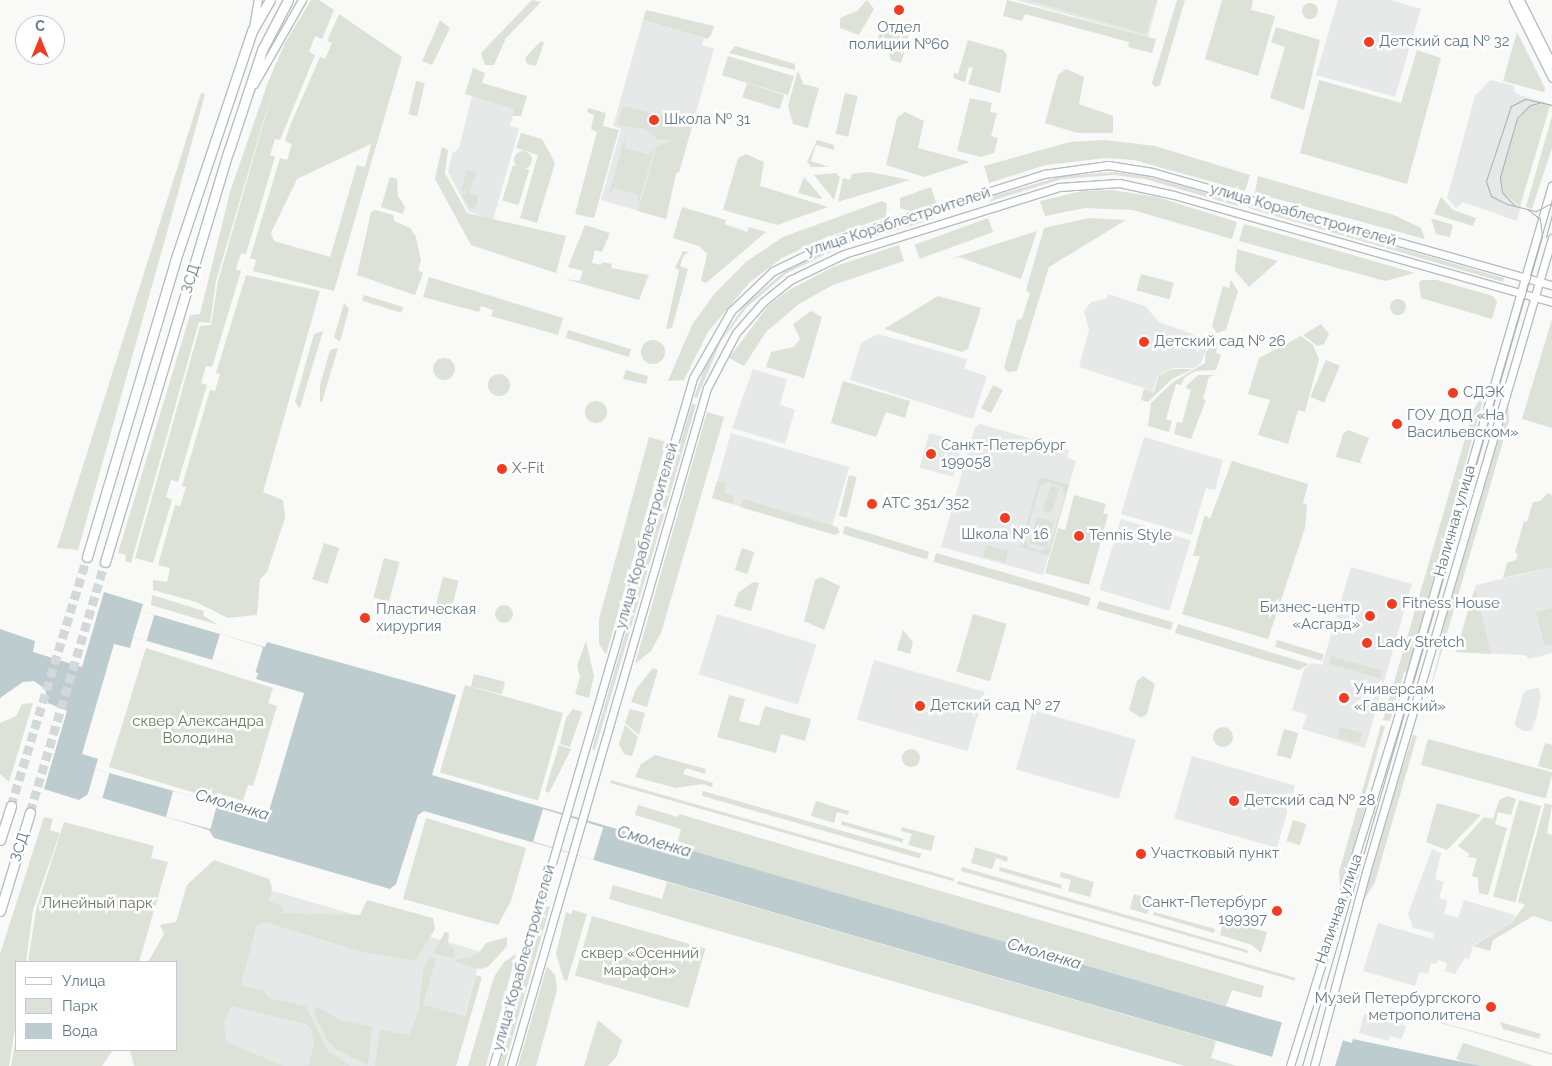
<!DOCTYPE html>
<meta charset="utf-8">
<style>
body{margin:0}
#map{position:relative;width:1552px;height:1066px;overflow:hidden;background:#f9f9f7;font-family:Raleway,sans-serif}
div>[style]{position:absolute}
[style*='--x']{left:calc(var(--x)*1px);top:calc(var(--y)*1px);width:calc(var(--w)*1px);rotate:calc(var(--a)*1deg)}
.built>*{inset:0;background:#e7e9e8;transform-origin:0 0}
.green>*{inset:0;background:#dce2d7;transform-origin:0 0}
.round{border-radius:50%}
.water>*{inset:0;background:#bdcccf}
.pier>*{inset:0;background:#f9f9f7;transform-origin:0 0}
.motorway-tunnel>*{height:9px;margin-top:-4.5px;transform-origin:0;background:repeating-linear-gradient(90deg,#d3d9da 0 9px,transparent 0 13.5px)}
.roads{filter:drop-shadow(1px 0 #b6bec2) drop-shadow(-1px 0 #b6bec2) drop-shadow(0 1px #b6bec2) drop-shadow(0 -1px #b6bec2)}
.secondary>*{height:7px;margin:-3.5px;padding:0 3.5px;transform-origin:3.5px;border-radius:3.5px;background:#fff}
.motorway>*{height:9px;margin:-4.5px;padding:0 4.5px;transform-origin:4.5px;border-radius:4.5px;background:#fff}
.tram>*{height:1px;margin:-0.5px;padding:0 0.5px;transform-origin:0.5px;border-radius:0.5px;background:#a7afb4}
.dots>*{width:14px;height:14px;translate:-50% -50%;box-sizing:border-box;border:2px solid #fff;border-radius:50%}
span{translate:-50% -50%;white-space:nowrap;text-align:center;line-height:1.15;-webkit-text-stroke:5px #fff;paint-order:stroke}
.poi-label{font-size:15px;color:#627884}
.left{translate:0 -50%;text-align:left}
.right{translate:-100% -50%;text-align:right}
.street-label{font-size:15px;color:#627884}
.park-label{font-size:15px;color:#687b61}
.water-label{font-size:16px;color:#5d787e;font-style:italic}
.legend{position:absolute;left:15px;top:961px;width:162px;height:90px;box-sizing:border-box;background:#fff;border:1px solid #c0c9ce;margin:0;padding:6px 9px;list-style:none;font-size:15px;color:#627884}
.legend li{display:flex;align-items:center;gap:10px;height:25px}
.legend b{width:25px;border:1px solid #c0c9ce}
.north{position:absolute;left:15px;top:15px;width:50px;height:50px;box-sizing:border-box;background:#fff;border:1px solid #c0c9ce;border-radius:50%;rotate:0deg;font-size:14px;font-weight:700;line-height:20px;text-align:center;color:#627884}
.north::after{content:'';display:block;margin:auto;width:18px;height:22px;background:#f03c20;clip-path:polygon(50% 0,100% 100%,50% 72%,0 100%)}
</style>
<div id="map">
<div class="built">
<i style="clip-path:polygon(1016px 0,1158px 0,1148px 37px)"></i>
<i style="clip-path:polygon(1338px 0,1391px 0,1421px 9px,1395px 97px,1316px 75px)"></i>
<i style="clip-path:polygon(643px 20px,704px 38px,702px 45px,714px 49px,679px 172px,676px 173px,666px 219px,601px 200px,621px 129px,613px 126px)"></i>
<i style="clip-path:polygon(1490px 80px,1515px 86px,1514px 92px,1519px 95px,1547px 103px,1530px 106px,1518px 118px,1500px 177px,1505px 196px,1521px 206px,1517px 221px,1463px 202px,1456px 208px,1447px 198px,1475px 96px)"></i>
<i style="clip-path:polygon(472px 96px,515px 109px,510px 126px,519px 129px,493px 220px,469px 212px,448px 172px,452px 154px,459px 148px)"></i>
<i style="clip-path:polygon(1108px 294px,1145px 306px,1159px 322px,1195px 335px,1206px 350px,1201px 363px,1195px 368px,1172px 368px,1164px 373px,1157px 377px,1153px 391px,1079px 367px,1089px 330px,1084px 311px,1091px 302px,1106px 299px)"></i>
<i style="clip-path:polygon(878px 334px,967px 359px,964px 369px,987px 376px,973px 419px,850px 380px,861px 343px)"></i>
<i style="clip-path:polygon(753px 369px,787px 379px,780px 405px,795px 410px,785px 444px,732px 428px)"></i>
<i style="clip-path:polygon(980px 424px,1069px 450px,1067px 458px,1076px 461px,1043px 575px,941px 547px,975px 427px)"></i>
<i style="left:731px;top:433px;width:123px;height:68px;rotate:16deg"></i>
<i style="left:929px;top:433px;width:35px;height:36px;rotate:15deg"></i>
<i style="clip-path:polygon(1144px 437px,1223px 460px,1215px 490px,1206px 488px,1192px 535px,1121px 514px)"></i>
<i style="left:1121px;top:519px;width:73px;height:74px;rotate:17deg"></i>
<i style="clip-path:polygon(1351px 567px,1412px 584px,1365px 748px,1302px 729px,1307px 715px,1292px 710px,1304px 669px,1312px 663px,1322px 665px)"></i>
<i style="clip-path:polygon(1552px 567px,1552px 653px,1529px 659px,1525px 655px,1456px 652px,1476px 585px)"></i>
<i style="left:717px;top:614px;width:104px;height:63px;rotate:17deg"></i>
<i style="left:874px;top:660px;width:115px;height:62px;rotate:16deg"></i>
<i style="clip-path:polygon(1538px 688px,1541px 695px,1536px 720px,1531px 731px,1523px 731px,1515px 726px,1515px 722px,1523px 695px,1526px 690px)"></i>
<i style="left:1033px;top:710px;width:107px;height:62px;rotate:16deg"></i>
<i style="left:1192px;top:756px;width:107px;height:65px;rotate:16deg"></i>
<i style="clip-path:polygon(1432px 849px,1441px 853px,1435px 879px,1444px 882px,1439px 898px,1447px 901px,1444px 914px,1458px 918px,1464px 900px,1515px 915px,1511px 923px,1473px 945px,1469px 959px,1465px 958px,1455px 974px,1445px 971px,1447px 963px,1438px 960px,1437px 964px,1431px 963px,1428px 974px,1420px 972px,1415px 986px,1363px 971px,1378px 923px,1433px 939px,1434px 933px,1413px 928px,1408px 914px)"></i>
<i style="clip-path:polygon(216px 874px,482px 952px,451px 1066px,162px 1066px,176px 1050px)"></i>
<i style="clip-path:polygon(1364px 1014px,1406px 1026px,1402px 1039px,1390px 1036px,1388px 1041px,1359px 1033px)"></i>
</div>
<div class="green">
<i style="clip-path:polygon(311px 0,319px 0,334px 10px,322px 39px,315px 36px,309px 52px,315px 55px,280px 140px,275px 139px,270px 155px,275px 157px,246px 254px,241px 253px,236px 269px,241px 271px,212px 367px,206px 366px,201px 383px,207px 385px,178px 482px,171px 480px,166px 497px,172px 500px,153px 563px,135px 558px,200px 326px,211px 325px,218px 281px,281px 62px,216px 281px,210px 323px,199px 322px,131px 563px,125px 561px,126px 555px,118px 553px,190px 315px,200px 314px,230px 192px,268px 82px,285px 43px)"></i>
<i style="clip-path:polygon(532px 0,541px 2px,506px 38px,494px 65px,485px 65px,481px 53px)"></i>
<i style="clip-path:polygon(867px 0,874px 9px,859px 35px,840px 28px,840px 18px,857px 11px)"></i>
<i style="clip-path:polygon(1007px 0,1156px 39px,1152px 53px,1128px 47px,1129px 42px,1025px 14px,1022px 21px,1003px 16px)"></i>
<i style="clip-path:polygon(1028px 0,1157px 0,1146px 34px)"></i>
<i style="clip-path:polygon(1177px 0,1185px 0,1160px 85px,1155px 87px,1152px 83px)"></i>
<i style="clip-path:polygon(1222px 0,1253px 0,1251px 10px,1275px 16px,1258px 76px,1205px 59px)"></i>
<i class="round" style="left:1302px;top:3px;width:16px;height:16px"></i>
<i style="clip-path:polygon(646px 10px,714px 26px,711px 35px,708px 39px,643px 20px)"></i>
<i style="clip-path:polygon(evenodd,339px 14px,402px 57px,334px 291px,253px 271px,256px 260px,250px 258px,280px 158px,287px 160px,292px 144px,285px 141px,289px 128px,320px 57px,325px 59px,332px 43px,327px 41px,339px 14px,371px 144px,365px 167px,357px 165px,330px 257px,274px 241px,271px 233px,297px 179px,371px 144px)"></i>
<i style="clip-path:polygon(440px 20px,450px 28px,432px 65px,422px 61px)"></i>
<i style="clip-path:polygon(1276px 27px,1320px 40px,1304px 110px,1270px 98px,1285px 47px,1271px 42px)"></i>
<i style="clip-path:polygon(881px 28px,909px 36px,901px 63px,891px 60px,887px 49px,876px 46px)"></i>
<i style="clip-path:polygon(1517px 32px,1545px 88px,1544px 92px,1503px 81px)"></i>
<i style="clip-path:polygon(968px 40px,1003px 50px,1007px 55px,1000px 93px,968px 84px,973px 68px,969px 67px,965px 82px,953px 78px,954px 73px,958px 74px)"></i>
<i style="clip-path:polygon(541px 41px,544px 43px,536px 66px,527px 64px,525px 58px)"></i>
<i style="clip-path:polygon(735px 46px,795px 64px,795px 70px,729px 53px)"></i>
<i style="clip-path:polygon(1417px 50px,1441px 58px,1407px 184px,1300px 153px,1319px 80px,1401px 103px)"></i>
<i style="left:728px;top:56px;width:69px;height:20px;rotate:17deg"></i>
<i style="clip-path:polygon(473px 68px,485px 73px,482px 83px,527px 96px,521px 116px,512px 116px,514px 109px,465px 94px)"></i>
<i style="clip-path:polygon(1066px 69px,1084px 77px,1079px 104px,1113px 116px,1113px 133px,1077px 133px,1045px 123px,1058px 75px)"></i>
<i style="clip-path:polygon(798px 70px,803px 84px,819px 88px,808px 128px,793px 124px,788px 106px)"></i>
<i style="left:416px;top:81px;width:9px;height:34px;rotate:13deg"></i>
<i style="left:747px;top:83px;width:39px;height:15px;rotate:18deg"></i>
<i style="clip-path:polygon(201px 93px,205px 94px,178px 193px,78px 550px,57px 548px)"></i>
<i style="left:845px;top:93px;width:13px;height:42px;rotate:13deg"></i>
<i style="clip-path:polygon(970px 98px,992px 103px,990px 112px,997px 113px,991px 136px,998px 138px,994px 153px,981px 157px,957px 151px)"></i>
<i style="clip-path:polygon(1543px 104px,1550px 106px,1520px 206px,1504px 194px,1500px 179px,1517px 120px,1529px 106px)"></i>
<i style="clip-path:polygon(623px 106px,693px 123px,679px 172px,676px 173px,666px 219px,638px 211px,657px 146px,672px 141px,657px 139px,645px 129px,617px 125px)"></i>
<i style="clip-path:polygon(588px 108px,606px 113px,603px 126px,619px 130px,594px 218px,575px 214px,597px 132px,591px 129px,594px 115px,587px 112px)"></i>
<i style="clip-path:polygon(905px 112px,924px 121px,918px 148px,970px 162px,924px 177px,886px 165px,897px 118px)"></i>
<i style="clip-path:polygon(1552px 116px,1552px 148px,1532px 209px,1526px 207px)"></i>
<i style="clip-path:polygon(521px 133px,542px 139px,555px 163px,537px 223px,520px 218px,538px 155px,516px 148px)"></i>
<i style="clip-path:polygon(625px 137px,625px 148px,649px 155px,655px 146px,638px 206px,638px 195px,614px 188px,608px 197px)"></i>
<i style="clip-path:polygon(817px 140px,834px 145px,834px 150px,816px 145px,811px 161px,829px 167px,811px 167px,807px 162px)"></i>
<i style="clip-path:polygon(1105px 140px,1155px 146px,1250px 175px,1245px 191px,1134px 160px,1106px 158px,1046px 165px,989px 183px,984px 166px,1070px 142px)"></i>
<i style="clip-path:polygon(442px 147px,448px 150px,445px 173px,467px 213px,566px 236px,556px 273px,471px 245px,435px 179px)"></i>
<i class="round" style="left:514px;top:151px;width:18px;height:18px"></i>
<i style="clip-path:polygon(746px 154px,764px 162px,760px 186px,828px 207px,777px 225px,723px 210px,738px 158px)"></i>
<i style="left:513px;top:165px;width:17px;height:37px;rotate:17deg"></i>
<i style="clip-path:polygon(467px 170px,476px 173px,469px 193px,479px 196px,475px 209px,469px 208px,462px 195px,467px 192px,461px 190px)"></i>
<i style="clip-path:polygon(870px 172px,910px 180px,838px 202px,843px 178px,850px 180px,852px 174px)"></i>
<i style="clip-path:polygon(1114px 172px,1146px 176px,1242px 203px,1241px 207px,1145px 179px,1114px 175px,1062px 179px,991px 201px,990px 197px,1062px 176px)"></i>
<i style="clip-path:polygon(836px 173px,840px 177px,834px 200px,814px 175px)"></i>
<i style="clip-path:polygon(1258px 176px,1394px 215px,1421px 228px,1425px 239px,1255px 193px)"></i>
<i style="clip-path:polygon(390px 177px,397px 179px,398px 196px,405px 207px,403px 214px,381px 207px)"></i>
<i style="clip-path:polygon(804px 177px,822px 198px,820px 199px,798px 193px)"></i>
<i style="clip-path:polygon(931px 187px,936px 203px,911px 211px,900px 208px,900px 198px)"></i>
<i style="clip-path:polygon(1112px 190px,1157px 197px,1237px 222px,1232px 239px,1133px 210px,1085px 208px,1045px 216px,1040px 201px,1082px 191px)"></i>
<i style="clip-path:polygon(1441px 197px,1453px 210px,1476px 218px,1473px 226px,1434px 214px)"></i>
<i style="clip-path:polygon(882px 201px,887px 204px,886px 217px,822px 239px,782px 258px,750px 282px,708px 332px,684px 380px,668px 381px,692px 325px,715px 293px,747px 261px,783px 237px)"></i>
<i style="clip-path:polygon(1249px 205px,1504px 278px,1503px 282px,1248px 208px)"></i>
<i style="clip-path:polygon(682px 207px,726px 220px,725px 224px,747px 232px,749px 227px,766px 232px,706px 283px,701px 281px,707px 254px,699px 246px,673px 238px)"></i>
<i style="clip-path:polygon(375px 210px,393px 215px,394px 221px,410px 228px,416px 237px,421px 260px,418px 270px,423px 273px,415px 295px,357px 275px,371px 212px)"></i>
<i style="clip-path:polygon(932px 216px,933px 219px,847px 245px,848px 242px)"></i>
<i style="left:988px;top:218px;width:15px;height:78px;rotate:70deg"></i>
<i style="clip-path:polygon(1089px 218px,1126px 220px,1049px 267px,1017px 371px,1008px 372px,1004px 368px,1017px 320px,1022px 319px,1027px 302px,1030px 294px,1026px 290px,1044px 228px)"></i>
<i style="clip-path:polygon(1431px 218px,1453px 225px,1450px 237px,1436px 234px)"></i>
<i style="clip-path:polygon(1244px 224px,1283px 235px,1415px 273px,1385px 281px,1239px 241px)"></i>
<i style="clip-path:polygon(585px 225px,610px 233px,602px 252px,595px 250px,592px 263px,601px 265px,602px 262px,612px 264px,611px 268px,649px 275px,639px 300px,565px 279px,580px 281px,583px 271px,568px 267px)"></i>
<i style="clip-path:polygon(1037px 231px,1021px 279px,959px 257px,950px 259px)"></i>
<i style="clip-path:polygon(899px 245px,904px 261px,833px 285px,799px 304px,766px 332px,744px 366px,729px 358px,768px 306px,789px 290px,833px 267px)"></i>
<i style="clip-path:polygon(834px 247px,835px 250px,787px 273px,747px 307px,721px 341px,697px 398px,694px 397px,709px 356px,745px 305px,785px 271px)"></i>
<i style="clip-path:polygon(1237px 249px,1278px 261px,1249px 287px,1235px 271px)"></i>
<i style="clip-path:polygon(683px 251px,689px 252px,684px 255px,680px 266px,688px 269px,672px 328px,666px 329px,679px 270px,675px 268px)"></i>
<i style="left:1141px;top:274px;width:34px;height:17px;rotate:15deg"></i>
<i style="clip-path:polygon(246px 275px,320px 291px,263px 492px,283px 500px,285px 518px,267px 572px,260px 579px,257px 615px,228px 618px,196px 602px,153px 590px,153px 580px,167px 582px,170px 568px,158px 565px,175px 505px,180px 506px,186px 487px,182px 486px,210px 390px,215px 391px,220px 374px,216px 373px)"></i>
<i style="clip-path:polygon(429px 277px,563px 318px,558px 335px,491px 316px,493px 310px,481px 306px,479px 312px,423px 297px)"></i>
<i style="clip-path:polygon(1231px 280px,1238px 291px,1226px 330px,1217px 333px,1212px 326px,1223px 286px,1229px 288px)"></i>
<i style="clip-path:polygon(1423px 280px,1437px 280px,1493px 296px,1497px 302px,1492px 319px,1421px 298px,1419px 282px)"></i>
<i style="left:364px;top:295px;width:41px;height:6px;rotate:17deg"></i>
<i style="clip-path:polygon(938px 296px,981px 308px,968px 349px,962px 352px,884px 329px)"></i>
<i class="round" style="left:1390px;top:299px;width:16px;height:16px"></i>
<i style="clip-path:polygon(344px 303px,349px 309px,340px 342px,334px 337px)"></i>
<i style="clip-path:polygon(811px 311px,822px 317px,804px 378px,766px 367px,771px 352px,794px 347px,800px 339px,793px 324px)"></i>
<i style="clip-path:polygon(1552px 319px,1552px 428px,1522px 419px)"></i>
<i style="clip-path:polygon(1321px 324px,1329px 334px,1324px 344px,1317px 346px,1303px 335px)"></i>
<i style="left:568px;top:330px;width:66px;height:8px;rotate:17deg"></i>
<i style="clip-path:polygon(323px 331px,300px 408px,299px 407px,295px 402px,314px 334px)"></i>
<i style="clip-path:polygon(1301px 336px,1313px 345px,1319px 359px,1305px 412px,1298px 410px,1288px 444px,1258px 435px,1270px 400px,1248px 394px,1259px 358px)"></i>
<i style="clip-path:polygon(1206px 340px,1218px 344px,1216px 353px,1221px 355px,1216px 370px,1196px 371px,1185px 377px,1181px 385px,1176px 384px,1166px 419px,1172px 421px,1169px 432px,1148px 426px,1151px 403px,1173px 382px,1205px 363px)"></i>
<i class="round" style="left:641px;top:340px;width:24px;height:24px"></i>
<i style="clip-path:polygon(338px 348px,322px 402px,320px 402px,320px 385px,330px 350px)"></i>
<i class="round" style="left:433px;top:358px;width:22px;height:22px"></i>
<i style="left:1326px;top:360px;width:15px;height:40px;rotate:23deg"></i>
<i style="clip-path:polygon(1172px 369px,1193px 369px,1172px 379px,1148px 402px,1141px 400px,1144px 389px,1154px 392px,1158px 377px)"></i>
<i style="clip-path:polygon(626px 370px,648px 376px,646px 384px,623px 379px)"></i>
<i class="round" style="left:488px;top:374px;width:22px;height:22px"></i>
<i style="clip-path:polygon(1198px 375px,1215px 375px,1209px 377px,1203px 399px,1206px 400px,1191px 439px,1174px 434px,1177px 422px,1182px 423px,1191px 390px,1186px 388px,1187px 385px)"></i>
<i style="clip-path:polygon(843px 381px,910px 401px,905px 418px,886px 412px,876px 437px,831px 423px)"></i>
<i style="left:993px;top:385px;width:11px;height:26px;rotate:27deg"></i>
<i style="clip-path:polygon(1485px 393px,1407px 673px,1404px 672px,1390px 721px,1383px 720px,1474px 408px)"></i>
<i style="clip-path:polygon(1508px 398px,1509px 421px,1419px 729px,1440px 651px,1437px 636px)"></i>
<i class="round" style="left:585px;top:401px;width:22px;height:22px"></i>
<i style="clip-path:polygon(692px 403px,696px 405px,595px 750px,592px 749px)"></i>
<i style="clip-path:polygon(707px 412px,724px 417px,661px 633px,651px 651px,635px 664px)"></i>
<i style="clip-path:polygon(1348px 430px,1369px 438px,1360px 462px,1363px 464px,1336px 457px,1343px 434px)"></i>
<i style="clip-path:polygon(649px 437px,666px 442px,606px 655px,599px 644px,599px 619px)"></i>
<i style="clip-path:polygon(1232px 461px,1308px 484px,1303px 503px,1307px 505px,1305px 528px,1268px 639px,1182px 614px,1200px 556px,1193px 556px,1203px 521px,1205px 515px,1210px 519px)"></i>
<i style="left:849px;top:475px;width:8px;height:42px;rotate:14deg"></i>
<i style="clip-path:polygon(evenodd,1040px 477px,1069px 485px,1049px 556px,1020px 547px,1040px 477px,1048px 482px,1061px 487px,1065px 496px,1049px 547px,1041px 551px,1029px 547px,1025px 538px,1040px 486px,1048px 482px)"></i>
<i style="clip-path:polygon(717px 481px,726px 483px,724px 493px,734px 496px,732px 504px,712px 498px)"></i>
<i style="left:1051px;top:485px;width:9px;height:27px;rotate:18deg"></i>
<i style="clip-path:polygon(1548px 493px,1552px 495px,1552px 567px,1503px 578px,1507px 563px,1516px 560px,1518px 554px,1515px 553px,1524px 521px,1527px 522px,1533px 502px,1540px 501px)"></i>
<i style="clip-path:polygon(1074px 495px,1106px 504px,1103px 513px,1108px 515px,1089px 585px,1045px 573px,1058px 528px,1065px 530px)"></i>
<i style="clip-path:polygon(743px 499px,837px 527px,840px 532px,835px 535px,740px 507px)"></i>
<i style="left:1037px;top:517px;width:18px;height:27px;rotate:16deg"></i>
<i style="left:845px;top:526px;width:88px;height:8px;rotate:17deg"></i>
<i style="left:324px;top:543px;width:16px;height:38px;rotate:18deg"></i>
<i style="left:986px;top:545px;width:23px;height:12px;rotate:15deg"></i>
<i style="left:742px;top:548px;width:13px;height:23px;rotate:18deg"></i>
<i style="left:936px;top:553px;width:161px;height:9px;rotate:16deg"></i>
<i style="left:384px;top:558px;width:16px;height:41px;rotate:15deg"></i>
<i style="left:443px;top:577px;width:16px;height:37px;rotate:14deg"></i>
<i style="clip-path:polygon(821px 577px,840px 586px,824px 630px,804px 621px,815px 580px)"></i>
<i style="clip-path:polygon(753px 582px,759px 583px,751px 611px,734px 606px,738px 593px)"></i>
<i style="clip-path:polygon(1474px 591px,1476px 591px,1491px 654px,1456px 652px)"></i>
<i style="clip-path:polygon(152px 595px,204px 611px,203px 615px,218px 625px,151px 605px)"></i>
<i style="left:1099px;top:601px;width:77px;height:8px;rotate:16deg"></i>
<i class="round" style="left:495px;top:605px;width:18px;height:18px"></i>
<i style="clip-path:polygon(1552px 608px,1552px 644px,1545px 646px,1536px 612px)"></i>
<i style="left:973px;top:614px;width:35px;height:60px;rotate:16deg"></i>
<i style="clip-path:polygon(1178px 624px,1309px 664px,1299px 670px,1175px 633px)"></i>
<i style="clip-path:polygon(903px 630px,913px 642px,910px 654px,897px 650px)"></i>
<i style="left:1277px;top:640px;width:49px;height:7px;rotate:17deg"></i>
<i style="clip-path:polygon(586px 641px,594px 676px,589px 698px,575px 694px,580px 677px,577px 666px)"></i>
<i style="clip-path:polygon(146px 648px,273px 688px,268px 703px,277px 706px,253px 786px,248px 785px,243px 801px,218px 793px,215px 799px,109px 767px)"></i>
<i style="left:1331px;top:656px;width:53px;height:8px;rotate:16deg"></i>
<i style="clip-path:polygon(653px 668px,658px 670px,647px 707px,631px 702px,636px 689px)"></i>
<i style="left:474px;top:674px;width:32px;height:13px;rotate:14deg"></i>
<i style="clip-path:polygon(1143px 676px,1155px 684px,1147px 714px,1141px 718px,1129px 710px,1137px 681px)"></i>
<i style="left:465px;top:685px;width:102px;height:91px;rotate:16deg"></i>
<i style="clip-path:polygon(729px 695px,745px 699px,739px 721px,759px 726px,765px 706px,811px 719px,805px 741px,781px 734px,776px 753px,717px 737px)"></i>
<i style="clip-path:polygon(33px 703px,9px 782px,0 774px,0 723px,16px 716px,22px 704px)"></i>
<i style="clip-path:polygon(573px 709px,582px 712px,570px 747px,560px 744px,566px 718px)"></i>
<i style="clip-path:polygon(630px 709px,645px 713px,639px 735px,625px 723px)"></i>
<i style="clip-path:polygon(625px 725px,638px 737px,632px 756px,624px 754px,619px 744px)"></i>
<i style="clip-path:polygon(1381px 725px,1385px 726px,1363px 802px,1366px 804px,1343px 885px,1340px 886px,1339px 872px)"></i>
<i style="left:1340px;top:727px;width:23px;height:11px;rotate:15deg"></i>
<i class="round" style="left:1213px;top:727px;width:20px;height:20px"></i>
<i style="left:1284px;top:729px;width:15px;height:27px;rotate:16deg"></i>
<i style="clip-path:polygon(1413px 735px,1417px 736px,1375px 882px,1364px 900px,1367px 877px)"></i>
<i style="left:1428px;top:739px;width:129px;height:27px;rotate:15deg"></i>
<i style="clip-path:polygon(1545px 743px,1552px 745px,1552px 770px,1538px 766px)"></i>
<i style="clip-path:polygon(559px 745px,571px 749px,549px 793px,545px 791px)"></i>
<i class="round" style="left:902px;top:749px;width:18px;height:18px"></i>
<i style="clip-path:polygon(655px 755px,706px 769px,705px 774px,686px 768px,683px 774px,713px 783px,712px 787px,703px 784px,676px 788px,635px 777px,641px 764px)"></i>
<i style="left:611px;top:780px;width:357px;height:3px;rotate:16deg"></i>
<i style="left:703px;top:791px;width:227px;height:5px;rotate:16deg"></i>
<i style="clip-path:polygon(1508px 796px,1516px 799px,1511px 815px,1498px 812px,1495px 824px,1507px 828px,1488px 895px,1479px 893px,1478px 878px,1472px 876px,1477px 858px,1468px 857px,1469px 854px,1458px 846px,1484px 817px,1493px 819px,1499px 800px)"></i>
<i style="left:1519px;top:800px;width:23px;height:100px;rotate:15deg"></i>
<i style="clip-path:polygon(816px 801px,849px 811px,848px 815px,837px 812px,834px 823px,811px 816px)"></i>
<i style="clip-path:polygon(1437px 803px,1481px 815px,1447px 850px,1426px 842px)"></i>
<i style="clip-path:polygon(1545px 803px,1552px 805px,1547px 833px,1552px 835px,1552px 922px,1533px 916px,1493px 940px,1490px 951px,1473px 946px,1511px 923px,1525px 905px,1518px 902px)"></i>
<i style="clip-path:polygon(638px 805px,678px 817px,679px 814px,1264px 986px,1261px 998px,1232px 990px,1226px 1006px,676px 847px,681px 829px,635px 815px)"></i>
<i style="clip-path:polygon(44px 817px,53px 819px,50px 830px,60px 833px,33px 910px,26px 962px,16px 962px,16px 1023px,9px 1066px,0 1066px,0 954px)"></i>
<i style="clip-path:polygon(426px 818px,526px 848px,511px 901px,498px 925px,403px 899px)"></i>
<i style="left:1293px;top:820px;width:14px;height:22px;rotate:17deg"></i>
<i style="left:842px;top:821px;width:64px;height:4px;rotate:16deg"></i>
<i style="clip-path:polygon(64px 822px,154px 846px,151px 858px,168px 862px,139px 962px,28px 962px,36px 910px)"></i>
<i style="clip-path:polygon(902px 827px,935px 836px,931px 851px,908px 845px,912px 834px,901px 831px)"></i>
<i style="clip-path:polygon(975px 847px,1008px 857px,1007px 862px,996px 858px,992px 869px,971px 863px)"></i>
<i style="clip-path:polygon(214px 860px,269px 879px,272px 888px,269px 901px,282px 906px,283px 913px,360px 915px,367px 900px,433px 918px,435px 929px,415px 961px,363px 952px,265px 922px,256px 927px,241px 985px,264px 991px,268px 998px,306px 1006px,328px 1051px,351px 1066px,303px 1066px,309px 1065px,314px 1044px,312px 1031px,306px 1024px,232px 1006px,224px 1021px,226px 1042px,284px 1066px,134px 1066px,130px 1050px,176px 1050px,176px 962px,148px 962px,164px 934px,160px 925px,176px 922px,187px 885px)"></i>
<i style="clip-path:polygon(962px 867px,1247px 950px,1248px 953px,961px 871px)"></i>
<i style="left:1000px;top:867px;width:64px;height:4px;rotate:16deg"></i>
<i style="clip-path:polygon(1061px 872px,1094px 882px,1090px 897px,1068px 891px,1071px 880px,1060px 877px)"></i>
<i style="left:958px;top:881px;width:351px;height:3px;rotate:16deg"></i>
<i style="clip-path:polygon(667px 882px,1216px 1041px,1211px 1058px,1237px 1066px,1185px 1066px,609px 899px,613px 885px,662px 899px)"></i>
<i style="clip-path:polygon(1134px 894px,1167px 904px,1167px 907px,1151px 902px,1147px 914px,1130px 909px)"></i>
<i style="clip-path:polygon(546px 906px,550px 907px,504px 1066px,499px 1066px)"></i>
<i style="clip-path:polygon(573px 910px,587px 914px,567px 981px,564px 980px,556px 954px,566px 912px,571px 914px)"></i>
<i style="clip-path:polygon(1154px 912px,1215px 929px,1214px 933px,1153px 915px)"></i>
<i style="left:592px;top:916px;width:118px;height:62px;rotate:16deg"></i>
<i style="clip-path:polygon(1220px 919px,1267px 932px,1261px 953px,1252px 945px,1220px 935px,1223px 923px)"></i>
<i style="clip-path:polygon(445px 932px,449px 933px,448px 945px,454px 949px,454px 958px,433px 953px)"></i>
<i style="clip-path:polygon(507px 937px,507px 946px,488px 967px,480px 969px,453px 961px,478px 954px,486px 943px)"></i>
<i style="clip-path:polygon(516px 954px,486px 1066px,468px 1066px,494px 977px,504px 962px)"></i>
<i style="clip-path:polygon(430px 956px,436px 959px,423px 1005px,465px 1016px,476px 975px,482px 977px,456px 1066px,375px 1066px,380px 1030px,410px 1035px,419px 1009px,423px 971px)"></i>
<i style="clip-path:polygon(547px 966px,555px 975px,557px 990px,536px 1066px,518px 1066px)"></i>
<i style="clip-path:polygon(1361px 1000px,1552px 1053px,1552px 1055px)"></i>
<i style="clip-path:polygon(316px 1006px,340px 1020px,372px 1027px,368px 1065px,336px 1049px,327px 1040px,314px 1013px)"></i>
<i style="clip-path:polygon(598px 1020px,622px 1040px,617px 1056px,608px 1066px,584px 1066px)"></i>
<i style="clip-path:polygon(1500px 1022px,1541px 1034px,1539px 1039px,1503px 1029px)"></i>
<i style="clip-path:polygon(16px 1038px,16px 1050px,113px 1050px,102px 1066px,11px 1066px)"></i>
<i style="clip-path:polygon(1463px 1043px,1467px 1044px,1534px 1066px,1477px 1066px,1461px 1061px,1456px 1059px)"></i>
</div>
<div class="water">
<i style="clip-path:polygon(evenodd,104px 592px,143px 604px,141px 611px,261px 646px,265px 647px,267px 642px,456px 695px,432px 775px,1352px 1043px,1353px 1039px,1481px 1066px,1304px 1066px,424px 811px,418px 815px,396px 884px,390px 889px,214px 838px,209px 830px,102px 798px,88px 794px,79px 800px,44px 789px,67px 711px,48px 703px,45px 689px,34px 681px,23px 682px,0 698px,0 629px,35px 641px,33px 652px,82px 667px,104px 592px,133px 637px,258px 673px,256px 679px,304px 693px,269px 811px,222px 799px,220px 804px,95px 769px,98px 759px,82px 754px,114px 644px,130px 648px,133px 637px)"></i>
</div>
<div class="pier">
<i style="left:141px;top:611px;width:14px;height:27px;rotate:17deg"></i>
<i style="left:220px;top:634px;width:45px;height:27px;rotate:17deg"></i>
<i style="left:95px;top:769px;width:15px;height:26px;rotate:16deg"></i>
<i style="left:173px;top:791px;width:46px;height:27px;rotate:15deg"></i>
<i style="left:543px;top:809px;width:63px;height:34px;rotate:17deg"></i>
<i style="clip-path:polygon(1282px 1022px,1343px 1040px,1335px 1066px,1304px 1066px,1272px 1057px)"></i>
</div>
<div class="motorway-tunnel">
<i style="--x:11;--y:806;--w:260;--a:-73"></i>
<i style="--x:30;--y:812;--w:261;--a:-73.3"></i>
</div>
<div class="roads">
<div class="secondary">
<i style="--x:1513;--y:0;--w:87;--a:63.4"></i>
<i style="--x:1520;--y:0;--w:72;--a:63.4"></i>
<i style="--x:253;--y:27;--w:27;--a:-80"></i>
<i style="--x:254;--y:84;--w:97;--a:-60.3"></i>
<i style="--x:493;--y:1066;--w:716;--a:-73.79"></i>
<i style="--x:693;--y:378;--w:77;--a:-60.4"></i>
<i style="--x:731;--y:311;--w:58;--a:-43.6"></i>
<i style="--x:773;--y:271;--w:73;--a:-25.9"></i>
<i style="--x:839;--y:239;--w:215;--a:-17.6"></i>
<i style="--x:1044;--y:174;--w:65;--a:-8"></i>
<i style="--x:1108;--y:165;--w:45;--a:9"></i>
<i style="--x:1152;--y:172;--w:416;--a:15.8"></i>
<i style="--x:511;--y:1066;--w:706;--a:-73.88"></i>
<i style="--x:707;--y:388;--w:62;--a:-62.2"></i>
<i style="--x:736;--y:333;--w:41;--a:-48.9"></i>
<i style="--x:763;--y:302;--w:35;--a:-39"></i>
<i style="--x:790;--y:280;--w:60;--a:-25.7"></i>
<i style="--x:844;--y:254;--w:225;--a:-17.3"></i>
<i style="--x:1059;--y:187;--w:60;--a:-3.8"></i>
<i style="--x:1119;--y:183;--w:56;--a:12.3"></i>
<i style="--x:1174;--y:195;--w:393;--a:15.8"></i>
<i style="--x:1290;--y:1066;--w:355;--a:-72.8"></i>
<i style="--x:1395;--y:727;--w:564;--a:-73.85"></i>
<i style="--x:1314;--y:1066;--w:201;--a:-75"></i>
<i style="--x:1366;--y:872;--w:661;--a:-73.65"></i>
</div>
<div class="motorway">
<i style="--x:87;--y:557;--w:309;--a:-73.4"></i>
<i style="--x:175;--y:261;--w:243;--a:-71.5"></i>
<i style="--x:252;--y:31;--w:36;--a:-60"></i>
<i style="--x:105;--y:562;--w:427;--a:-73.3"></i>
<i style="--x:228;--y:153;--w:108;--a:-71.7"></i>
<i style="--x:262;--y:50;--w:56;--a:-62.5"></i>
<i style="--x:0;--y:840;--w:36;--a:-72"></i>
<i style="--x:0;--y:911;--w:103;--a:-73.1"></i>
</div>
</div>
<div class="tram">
<i style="--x:1552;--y:105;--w:28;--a:-167"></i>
<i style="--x:1525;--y:99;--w:16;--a:153"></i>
<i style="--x:1511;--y:106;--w:79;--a:108.4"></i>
<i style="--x:1486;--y:181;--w:16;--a:72"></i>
<i style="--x:1491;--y:196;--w:18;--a:27"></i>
<i style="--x:1507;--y:204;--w:30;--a:14"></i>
<i style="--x:1536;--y:211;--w:18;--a:-27"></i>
<i style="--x:1514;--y:205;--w:18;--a:-133"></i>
<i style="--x:1502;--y:192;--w:15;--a:-98"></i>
<i style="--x:1500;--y:177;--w:61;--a:-73.9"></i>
<i style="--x:1517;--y:118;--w:18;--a:-45"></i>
<i style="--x:1530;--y:105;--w:9;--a:-13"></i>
<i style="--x:1546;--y:237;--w:23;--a:-75"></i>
<i style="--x:1302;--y:1066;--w:864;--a:-73.87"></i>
<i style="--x:1542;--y:236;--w:17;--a:-97"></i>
<i style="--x:1540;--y:219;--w:16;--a:-142"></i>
</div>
<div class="dots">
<i style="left:899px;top:10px;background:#f03c20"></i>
<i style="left:1369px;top:42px;background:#f03c20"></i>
<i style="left:654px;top:120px;background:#f03c20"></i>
<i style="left:1144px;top:342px;background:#f03c20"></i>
<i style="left:1453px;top:393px;background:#f03c20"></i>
<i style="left:1397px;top:424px;background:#f03c20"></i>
<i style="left:931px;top:454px;background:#f03c20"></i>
<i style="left:502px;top:469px;background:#f03c20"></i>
<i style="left:872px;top:504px;background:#f03c20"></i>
<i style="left:1005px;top:518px;background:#f03c20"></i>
<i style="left:1079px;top:536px;background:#f03c20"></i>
<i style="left:1392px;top:604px;background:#f03c20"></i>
<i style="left:1370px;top:616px;background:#f03c20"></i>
<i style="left:365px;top:618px;background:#f03c20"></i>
<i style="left:1367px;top:643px;background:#f03c20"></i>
<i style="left:1344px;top:698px;background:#f03c20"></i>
<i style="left:920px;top:706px;background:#f03c20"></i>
<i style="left:1234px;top:801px;background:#f03c20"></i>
<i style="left:1141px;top:854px;background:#f03c20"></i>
<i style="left:1277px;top:911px;background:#f03c20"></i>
<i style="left:1491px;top:1007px;background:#f03c20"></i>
</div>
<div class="poi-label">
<span style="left:899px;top:36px">Отдел<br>полиции №60</span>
<span class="left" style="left:1379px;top:42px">Детский сад № 32</span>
<span class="left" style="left:664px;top:120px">Школа № 31</span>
<span class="left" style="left:1154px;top:342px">Детский сад № 26</span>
<span class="left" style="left:1463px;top:393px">СДЭК</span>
<span class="left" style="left:1407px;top:424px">ГОУ ДОД «На<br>Васильевском»</span>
<span class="left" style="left:941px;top:454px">Санкт-Петербург<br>199058</span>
<span class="left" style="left:512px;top:469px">X-Fit</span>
<span class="left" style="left:882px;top:504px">АТС 351/352</span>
<span style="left:1005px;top:535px">Школа № 16</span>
<span class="left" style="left:1089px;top:536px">Tennis Style</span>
<span class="left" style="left:1402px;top:604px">Fitness House</span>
<span class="right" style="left:1360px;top:616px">Бизнес-центр<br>«Асгард»</span>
<span class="left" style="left:376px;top:618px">Пластическая<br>хирургия</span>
<span class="left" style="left:1377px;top:643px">Lady Stretch</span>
<span class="left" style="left:1354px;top:698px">Универсам<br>«Гаванский»</span>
<span class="left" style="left:930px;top:706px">Детский сад № 27</span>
<span class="left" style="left:1244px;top:801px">Детский сад № 28</span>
<span class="left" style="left:1151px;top:854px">Участковый пункт</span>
<span class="right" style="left:1267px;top:911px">Санкт-Петербург<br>199397</span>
<span class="right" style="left:1481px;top:1007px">Музей Петербургского<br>метрополитена</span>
</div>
<div class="street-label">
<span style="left:1303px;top:215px;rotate:16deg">улица Кораблестроителей</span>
<span style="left:898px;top:222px;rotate:-18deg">улица Кораблестроителей</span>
<span style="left:191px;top:279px;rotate:-73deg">ЗСД</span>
<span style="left:1455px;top:521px;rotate:-74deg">Наличная улица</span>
<span style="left:647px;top:536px;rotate:-74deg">улица Кораблестроителей</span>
<span style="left:20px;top:847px;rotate:-73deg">ЗСД</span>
<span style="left:1339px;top:909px;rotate:-71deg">Наличная улица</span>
<span style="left:524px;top:958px;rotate:-74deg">улица Кораблестроителей</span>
</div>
<div class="park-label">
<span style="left:198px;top:730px">сквер Александра<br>Володина</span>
<span style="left:97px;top:904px">Линейный парк</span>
<span style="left:640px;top:962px">сквер «Осенний<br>марафон»</span>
</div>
<div class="water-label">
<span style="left:232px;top:805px;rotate:16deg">Смоленка</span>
<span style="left:654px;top:842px;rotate:16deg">Смоленка</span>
<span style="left:1044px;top:954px;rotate:16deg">Смоленка</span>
</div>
<ul class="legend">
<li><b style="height:6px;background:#fff"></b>Улица</li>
<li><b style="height:14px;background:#dce2d7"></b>Парк</li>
<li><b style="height:14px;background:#bdcccf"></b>Вода</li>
</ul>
<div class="north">С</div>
</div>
